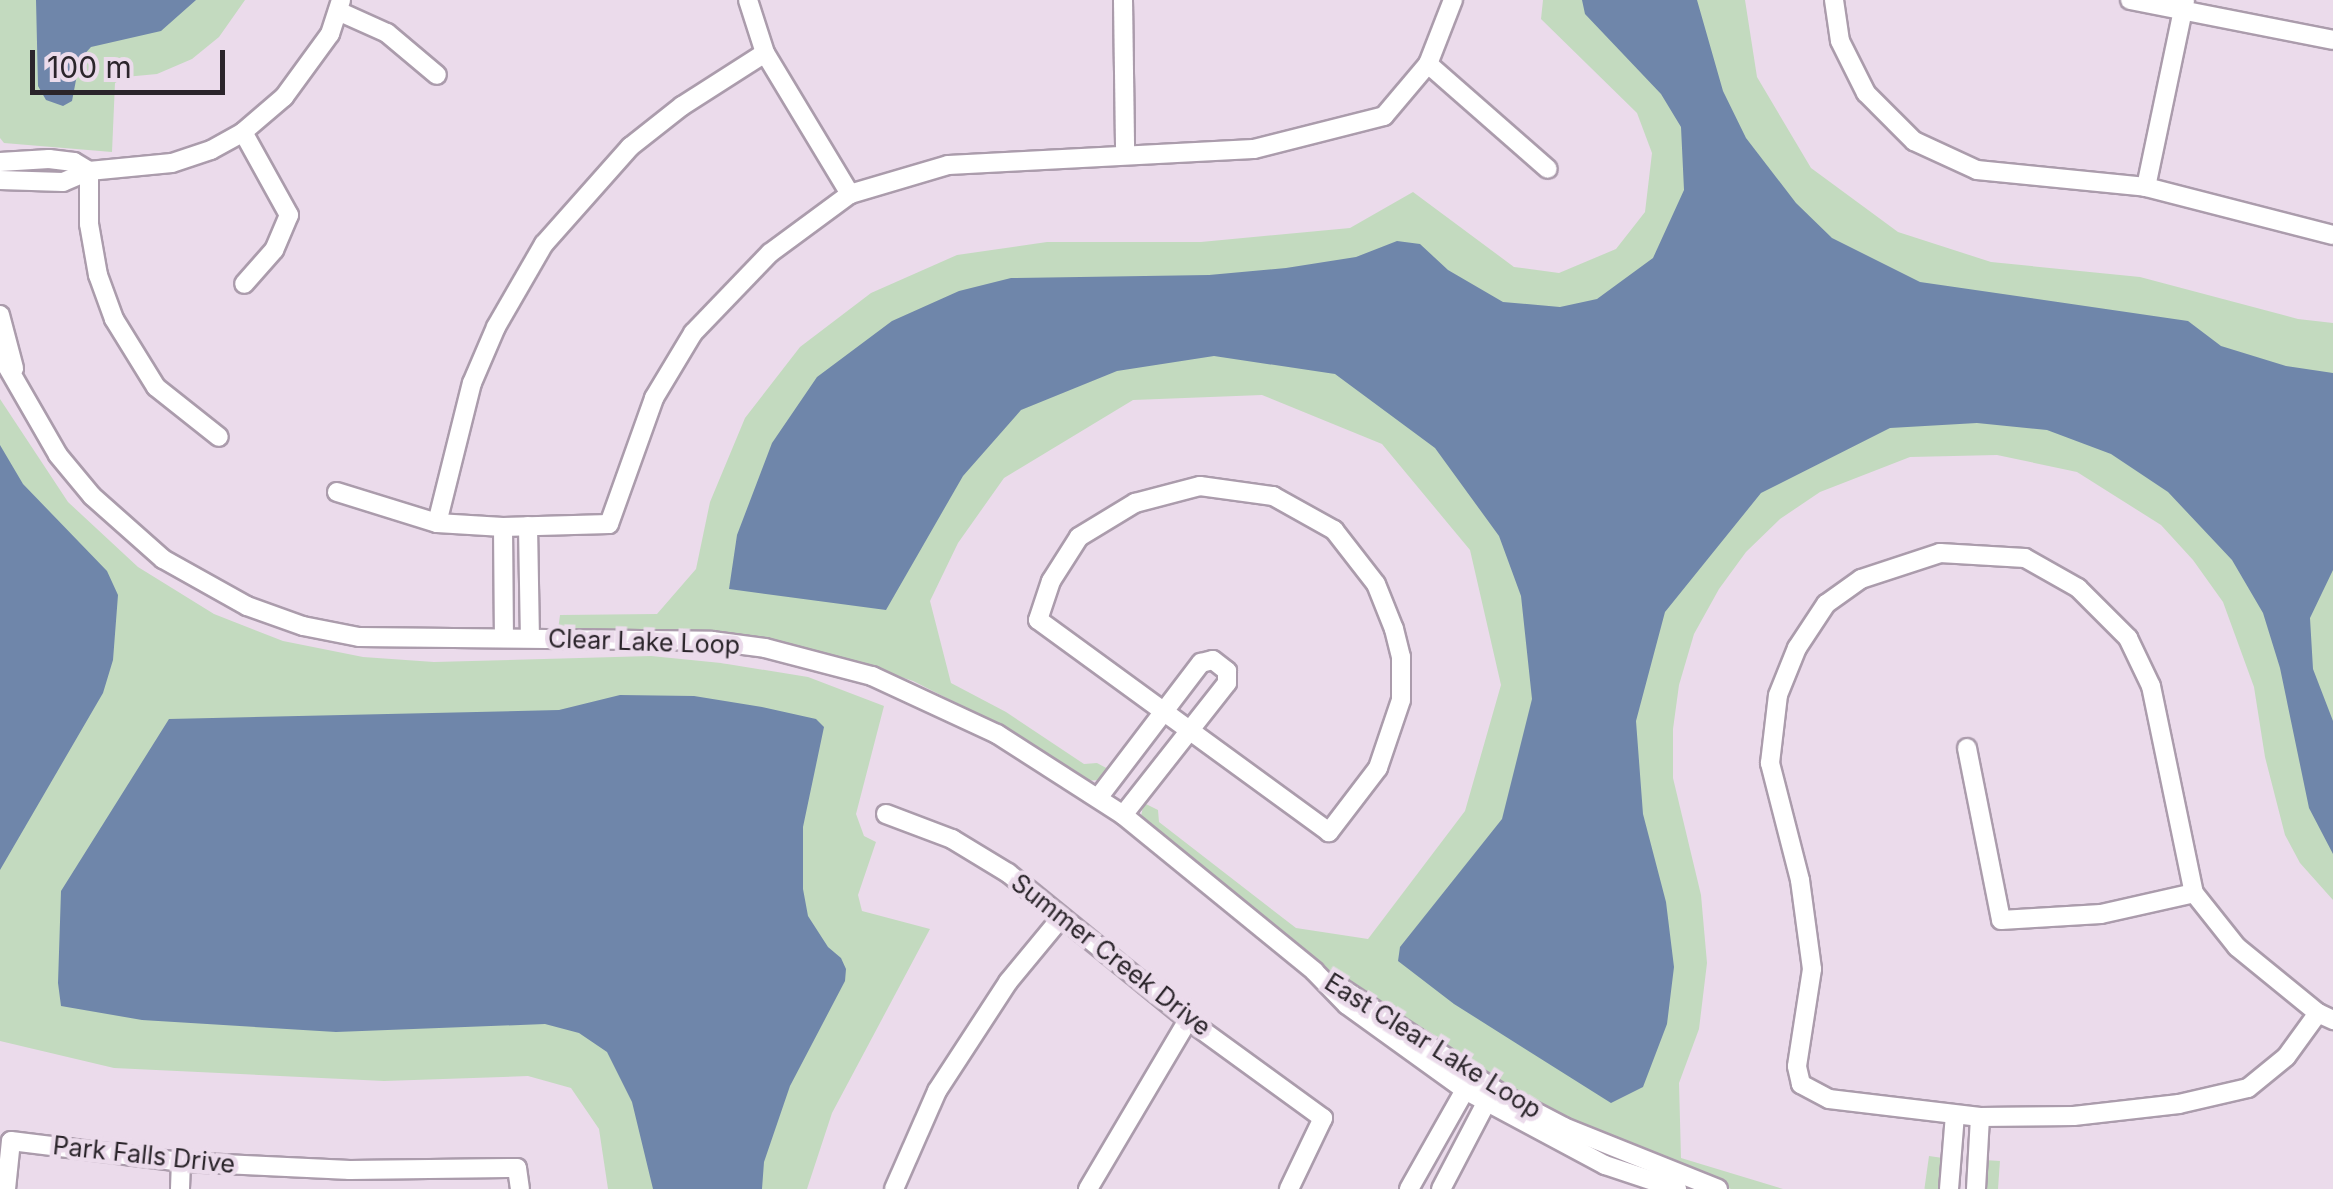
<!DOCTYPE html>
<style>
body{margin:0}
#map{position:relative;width:2333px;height:1189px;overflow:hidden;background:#ebdbeb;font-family:Inter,sans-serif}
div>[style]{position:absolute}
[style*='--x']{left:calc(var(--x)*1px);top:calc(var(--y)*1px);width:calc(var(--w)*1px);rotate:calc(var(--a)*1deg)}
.green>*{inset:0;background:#c3dabf;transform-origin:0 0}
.water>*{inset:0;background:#6f86aa}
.roads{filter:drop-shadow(2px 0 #ab9cac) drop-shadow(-2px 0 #ab9cac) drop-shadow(0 2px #ab9cac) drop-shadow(0 -2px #ab9cac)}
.minor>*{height:18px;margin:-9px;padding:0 9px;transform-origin:9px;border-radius:9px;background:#fff}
span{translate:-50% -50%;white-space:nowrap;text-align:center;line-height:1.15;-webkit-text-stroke:9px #ebdbeb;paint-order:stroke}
.street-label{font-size:25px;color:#2b252b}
.scale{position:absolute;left:30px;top:50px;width:195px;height:45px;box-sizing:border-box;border:5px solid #2b252b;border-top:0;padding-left:12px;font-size:30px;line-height:35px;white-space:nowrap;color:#2b252b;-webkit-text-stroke:8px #ebdbeb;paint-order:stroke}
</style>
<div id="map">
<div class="green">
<i style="clip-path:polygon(0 0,245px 0,219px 37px,192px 59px,157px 74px,125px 77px,115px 83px,112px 152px,4px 143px,0 138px)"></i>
<i style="clip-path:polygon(1543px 0,1745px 0,1757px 77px,1811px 168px,1898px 232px,1991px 262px,2140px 277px,2298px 319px,2333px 323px,2333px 900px,2300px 863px,2285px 835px,2265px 757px,2254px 687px,2223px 602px,2193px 560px,2161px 525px,2077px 472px,1997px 455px,1910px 457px,1820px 492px,1780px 519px,1746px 552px,1719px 589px,1694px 634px,1679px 685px,1673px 729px,1673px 778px,1701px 895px,1707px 963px,1699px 1029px,1679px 1083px,1681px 1158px,1783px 1189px,1731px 1189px,1618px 1145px,1501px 1088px,1337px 979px,1146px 832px,1140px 820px,1144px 803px,1158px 810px,1159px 822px,1296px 928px,1368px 939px,1465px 811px,1501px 685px,1470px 550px,1382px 444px,1262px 395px,1133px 400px,1004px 478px,958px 543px,930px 601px,951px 683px,1006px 712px,1084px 764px,1097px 763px,1110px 770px,1100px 780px,1082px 781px,1002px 726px,913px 681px,831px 654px,752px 637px,670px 629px,558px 630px,560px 615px,657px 614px,696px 569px,710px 502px,745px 418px,800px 347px,871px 293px,957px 255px,1047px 242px,1201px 242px,1350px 228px,1413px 192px,1514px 267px,1559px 273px,1616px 249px,1645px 212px,1652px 153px,1637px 113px,1541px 19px)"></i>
<i style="clip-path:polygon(0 399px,68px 502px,138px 567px,214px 614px,283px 641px,363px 657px,434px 662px,651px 656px,721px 663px,808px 677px,884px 706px,856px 814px,864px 836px,876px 842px,858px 895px,862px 911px,930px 929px,832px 1113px,807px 1189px,608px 1189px,599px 1129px,571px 1088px,528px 1076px,384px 1081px,114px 1068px,0 1041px)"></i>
<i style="left:1929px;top:1156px;width:14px;height:33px;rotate:8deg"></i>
<i style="left:1984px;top:1160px;width:16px;height:29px;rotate:4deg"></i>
</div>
<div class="water">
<i style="clip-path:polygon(36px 0,196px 0,161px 31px,91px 47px,80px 59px,72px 101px,63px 106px,46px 100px,38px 86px)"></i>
<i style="clip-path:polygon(1582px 0,1697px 0,1723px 91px,1746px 138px,1796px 203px,1832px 238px,1920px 282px,2188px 321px,2221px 346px,2286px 366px,2333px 373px,2333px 570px,2310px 618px,2313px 669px,2333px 721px,2333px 854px,2309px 808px,2280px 668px,2263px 613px,2232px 560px,2168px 492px,2111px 454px,2047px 430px,1977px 423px,1890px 428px,1761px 493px,1665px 612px,1636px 721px,1643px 814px,1666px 902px,1674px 967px,1667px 1024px,1643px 1087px,1611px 1103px,1454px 1004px,1398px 961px,1400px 947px,1502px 819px,1532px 699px,1521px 596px,1499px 536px,1435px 448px,1335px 374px,1214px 356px,1117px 371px,1021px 410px,963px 476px,886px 610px,729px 589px,737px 535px,772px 443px,817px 377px,892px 321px,959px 291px,1011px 278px,1209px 275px,1286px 268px,1356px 257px,1397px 241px,1420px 244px,1448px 270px,1503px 302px,1560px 307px,1597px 299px,1653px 258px,1684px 190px,1681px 127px,1661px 94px,1585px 14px)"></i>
<i style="clip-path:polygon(0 445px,23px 484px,107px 571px,118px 595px,113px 660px,103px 693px,0 870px)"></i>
<i style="clip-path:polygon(620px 695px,694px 696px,762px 707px,816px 719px,824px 727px,803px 827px,803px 889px,808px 916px,828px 947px,841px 958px,846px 969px,845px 981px,790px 1086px,764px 1162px,762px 1189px,653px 1189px,632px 1102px,607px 1052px,579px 1033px,545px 1024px,336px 1032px,142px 1020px,61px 1006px,58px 983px,61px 891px,169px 719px,559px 710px)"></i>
</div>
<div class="roads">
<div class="minor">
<i style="--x:748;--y:0;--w:56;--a:72.2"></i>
<i style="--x:765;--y:53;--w:165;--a:58.9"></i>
<i style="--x:1123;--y:0;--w:152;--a:89.2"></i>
<i style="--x:1834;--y:0;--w:41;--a:81.7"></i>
<i style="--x:1840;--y:41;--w:58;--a:63.4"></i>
<i style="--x:1866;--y:93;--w:68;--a:45"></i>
<i style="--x:1914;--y:141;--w:69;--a:24.7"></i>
<i style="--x:1977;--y:170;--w:170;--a:5.7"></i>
<i style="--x:2146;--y:187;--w:193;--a:14.4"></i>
<i style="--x:2130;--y:0;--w:207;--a:11.1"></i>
<i style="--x:338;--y:11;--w:54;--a:24.2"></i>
<i style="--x:387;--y:33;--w:65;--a:40"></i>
<i style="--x:1428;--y:64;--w:159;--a:41.2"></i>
<i style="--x:243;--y:132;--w:95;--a:61"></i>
<i style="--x:289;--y:215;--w:38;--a:113"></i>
<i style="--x:274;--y:250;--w:45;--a:131.4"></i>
<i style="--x:0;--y:162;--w:49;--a:-3.5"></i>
<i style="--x:49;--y:159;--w:25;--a:7"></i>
<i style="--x:74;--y:162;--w:17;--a:31"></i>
<i style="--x:89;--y:171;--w:53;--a:90"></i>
<i style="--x:89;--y:224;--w:52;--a:80"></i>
<i style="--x:98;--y:275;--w:47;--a:70"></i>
<i style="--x:114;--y:319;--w:80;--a:58.3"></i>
<i style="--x:156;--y:387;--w:80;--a:38.4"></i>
<i style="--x:0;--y:180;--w:63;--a:1.8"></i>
<i style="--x:63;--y:182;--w:28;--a:-23"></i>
<i style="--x:89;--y:171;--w:83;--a:-5.5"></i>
<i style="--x:172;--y:163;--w:41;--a:-18.4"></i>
<i style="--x:211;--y:150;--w:37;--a:-29"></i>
<i style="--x:243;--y:132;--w:54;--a:-40.5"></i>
<i style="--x:284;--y:97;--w:78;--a:-53.9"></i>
<i style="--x:330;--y:34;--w:36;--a:-72"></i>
<i style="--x:2146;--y:187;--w:191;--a:-78.2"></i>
<i style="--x:0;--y:315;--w:55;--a:75.2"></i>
<i style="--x:0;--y:354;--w:116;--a:60.1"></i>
<i style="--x:58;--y:455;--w:53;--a:50.3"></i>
<i style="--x:92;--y:496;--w:95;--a:41.6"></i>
<i style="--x:163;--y:559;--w:96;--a:29.2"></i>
<i style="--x:247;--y:606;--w:59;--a:19.7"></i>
<i style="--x:303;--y:626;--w:57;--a:11.1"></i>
<i style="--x:359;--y:637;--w:353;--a:0.6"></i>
<i style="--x:712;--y:641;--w:53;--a:7.5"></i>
<i style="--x:765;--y:648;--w:111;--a:14.7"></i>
<i style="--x:872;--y:676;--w:138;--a:24.9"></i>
<i style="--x:997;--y:734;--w:150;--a:32.7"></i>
<i style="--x:1123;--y:815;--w:247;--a:39.2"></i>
<i style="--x:1314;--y:971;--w:47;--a:45.9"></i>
<i style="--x:1347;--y:1005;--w:145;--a:35.8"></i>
<i style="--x:1465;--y:1090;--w:159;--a:28.2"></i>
<i style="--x:1605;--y:1165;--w:76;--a:18.4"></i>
<i style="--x:1200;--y:486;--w:74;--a:7.8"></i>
<i style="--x:1273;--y:496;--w:70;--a:29.1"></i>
<i style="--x:1334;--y:530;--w:68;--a:52.1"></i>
<i style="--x:1376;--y:584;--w:48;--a:68.2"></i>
<i style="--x:1394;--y:629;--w:29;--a:76"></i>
<i style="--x:1401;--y:657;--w:43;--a:90"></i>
<i style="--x:1401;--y:700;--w:72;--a:108.7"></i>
<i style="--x:1378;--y:768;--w:81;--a:127.4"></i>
<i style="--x:1329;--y:832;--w:360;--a:-143.9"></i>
<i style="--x:1038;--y:620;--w:41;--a:-71.6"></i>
<i style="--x:1051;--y:581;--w:52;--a:-57.5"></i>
<i style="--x:1079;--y:537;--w:66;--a:-31.3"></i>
<i style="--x:1135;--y:503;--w:67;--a:-14.7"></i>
<i style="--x:337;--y:492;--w:105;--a:17.2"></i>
<i style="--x:437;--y:523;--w:66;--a:3.5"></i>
<i style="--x:503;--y:527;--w:106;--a:-1.6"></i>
<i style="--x:609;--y:524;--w:134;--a:-70.3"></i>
<i style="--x:654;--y:398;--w:76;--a:-59"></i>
<i style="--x:693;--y:333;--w:111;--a:-46.1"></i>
<i style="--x:770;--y:253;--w:99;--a:-36.4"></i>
<i style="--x:850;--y:194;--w:102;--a:-16.5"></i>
<i style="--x:948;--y:165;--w:306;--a:-3"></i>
<i style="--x:1254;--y:149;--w:134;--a:-14.2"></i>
<i style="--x:1384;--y:116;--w:68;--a:-49.8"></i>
<i style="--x:1428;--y:64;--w:69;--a:-68.7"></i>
<i style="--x:437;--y:523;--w:144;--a:-76"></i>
<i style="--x:472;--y:383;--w:61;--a:-66.8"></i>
<i style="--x:496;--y:327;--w:96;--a:-60"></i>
<i style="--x:544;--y:244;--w:130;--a:-48.4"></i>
<i style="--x:630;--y:147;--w:66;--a:-38.3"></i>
<i style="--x:682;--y:106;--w:98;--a:-32.6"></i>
<i style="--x:528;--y:526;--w:112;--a:89"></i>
<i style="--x:503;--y:527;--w:111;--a:89.5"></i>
<i style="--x:1967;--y:748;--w:175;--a:78.8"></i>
<i style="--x:2001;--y:920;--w:100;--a:-3.4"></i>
<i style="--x:2101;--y:914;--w:95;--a:-12.7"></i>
<i style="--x:1098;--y:798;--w:170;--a:-52.7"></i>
<i style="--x:1201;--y:663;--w:12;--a:-14"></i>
<i style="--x:1213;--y:660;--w:18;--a:38"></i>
<i style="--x:1227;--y:671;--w:12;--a:90"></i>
<i style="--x:1227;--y:683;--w:168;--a:128.2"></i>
<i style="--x:886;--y:814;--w:71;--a:20.7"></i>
<i style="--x:952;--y:839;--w:66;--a:31.3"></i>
<i style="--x:1008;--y:873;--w:232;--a:39.2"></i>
<i style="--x:1188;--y:1020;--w:167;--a:36"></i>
<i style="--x:1323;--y:1118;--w:79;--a:115.6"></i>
<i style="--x:1340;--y:987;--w:196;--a:33.5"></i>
<i style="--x:1503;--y:1095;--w:69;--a:27.7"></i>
<i style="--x:1564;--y:1127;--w:166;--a:21.9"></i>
<i style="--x:2318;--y:1013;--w:54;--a:126"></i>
<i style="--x:2286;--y:1057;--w:49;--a:140.8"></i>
<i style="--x:2248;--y:1088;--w:71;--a:166.9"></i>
<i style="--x:2179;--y:1104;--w:106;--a:173.5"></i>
<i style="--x:2074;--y:1116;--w:94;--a:179.4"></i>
<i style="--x:1980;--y:1117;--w:152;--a:-173.2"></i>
<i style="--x:1829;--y:1099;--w:32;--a:-152"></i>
<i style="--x:1801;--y:1084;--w:18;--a:-103"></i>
<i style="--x:1797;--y:1066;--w:98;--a:-81.2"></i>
<i style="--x:1812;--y:969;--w:90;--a:-97.7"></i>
<i style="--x:1800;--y:880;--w:121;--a:-104.4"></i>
<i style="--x:1770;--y:763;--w:68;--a:-83.3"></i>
<i style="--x:1778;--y:695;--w:51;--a:-68"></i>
<i style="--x:1797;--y:648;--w:53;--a:-56.6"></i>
<i style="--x:1826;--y:604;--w:43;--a:-35.5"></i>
<i style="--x:1861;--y:579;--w:83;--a:-18.2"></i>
<i style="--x:1940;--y:553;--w:85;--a:3.4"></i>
<i style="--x:2025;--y:558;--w:61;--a:29.5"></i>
<i style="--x:2078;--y:588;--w:71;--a:45"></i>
<i style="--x:2128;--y:638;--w:53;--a:64.4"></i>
<i style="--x:2151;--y:686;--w:211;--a:78.3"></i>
<i style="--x:2194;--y:893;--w:69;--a:51.5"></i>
<i style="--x:2237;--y:947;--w:104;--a:39.2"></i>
<i style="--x:2318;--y:1013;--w:17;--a:25"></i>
<i style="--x:6;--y:1189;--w:48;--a:-84.1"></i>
<i style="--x:11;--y:1141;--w:171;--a:7"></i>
<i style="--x:181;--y:1162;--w:169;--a:2.7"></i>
<i style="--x:350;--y:1170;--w:167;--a:-0.7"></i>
<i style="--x:517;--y:1168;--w:21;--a:82"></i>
<i style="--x:180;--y:1189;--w:27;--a:-88"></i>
<i style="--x:894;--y:1189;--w:107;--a:-66.3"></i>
<i style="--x:937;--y:1091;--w:130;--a:-56.9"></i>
<i style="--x:1008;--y:982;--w:83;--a:-50.4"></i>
<i style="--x:1088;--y:1189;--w:196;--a:-59.4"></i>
<i style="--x:1409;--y:1189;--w:114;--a:-60.5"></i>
<i style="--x:1465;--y:1090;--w:19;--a:-18"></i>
<i style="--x:1483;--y:1084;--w:19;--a:81"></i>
<i style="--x:1486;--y:1103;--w:97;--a:117.6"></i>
<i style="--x:1949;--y:1189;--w:74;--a:-85.4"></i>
<i style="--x:1976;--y:1189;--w:72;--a:-86.8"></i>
</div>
</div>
<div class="street-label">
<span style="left:644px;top:642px;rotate:2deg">Clear Lake Loop</span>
<span style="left:1111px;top:955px;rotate:38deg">Summer Creek Drive</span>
<span style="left:1433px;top:1046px;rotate:32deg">East Clear Lake Loop</span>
<span style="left:144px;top:1155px;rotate:6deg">Park Falls Drive</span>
</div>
<div class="scale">100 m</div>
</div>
